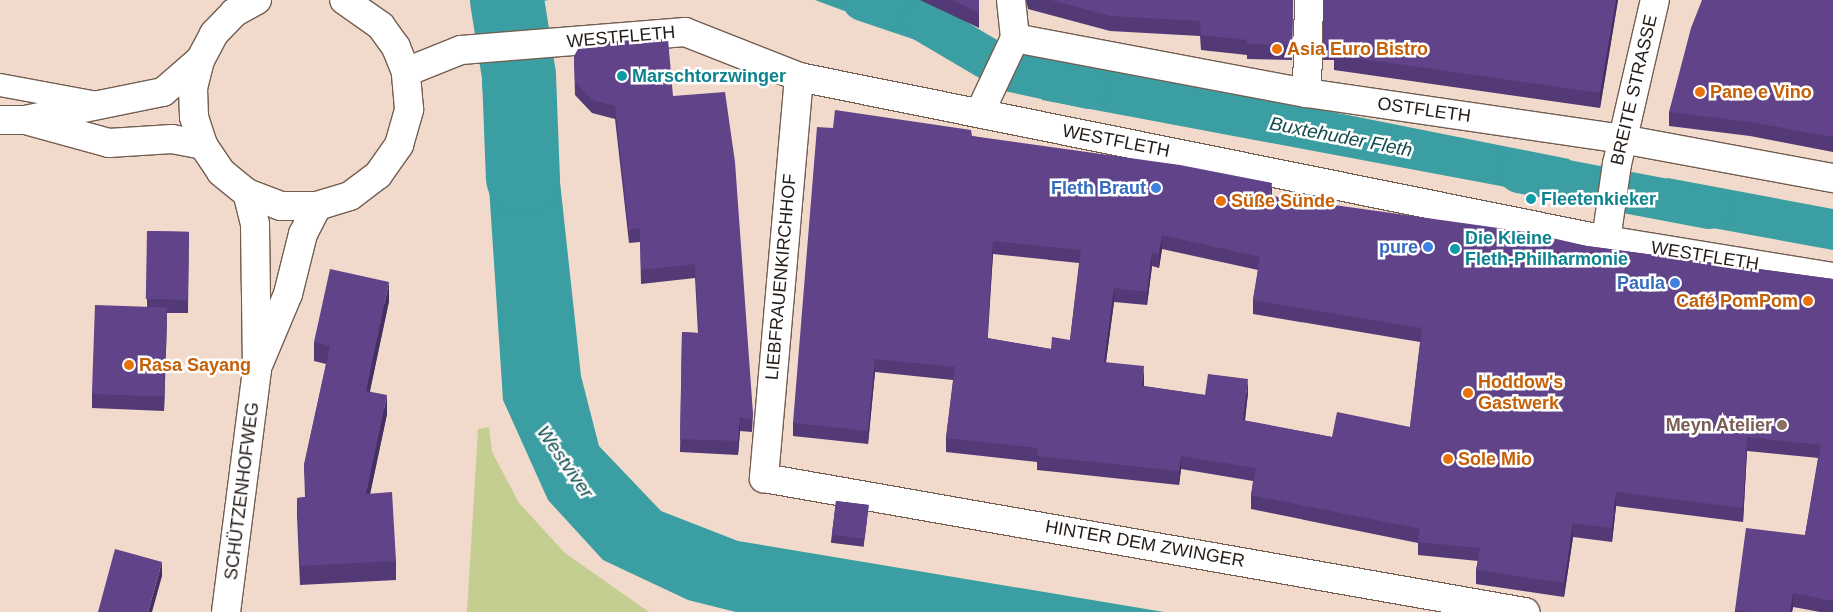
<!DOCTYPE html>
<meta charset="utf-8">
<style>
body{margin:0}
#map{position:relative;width:1833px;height:612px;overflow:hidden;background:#f1dacb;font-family:Helvetica,sans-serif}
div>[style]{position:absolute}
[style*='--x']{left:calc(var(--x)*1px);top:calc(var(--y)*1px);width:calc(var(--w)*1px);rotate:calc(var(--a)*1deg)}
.green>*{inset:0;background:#c4ce91}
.water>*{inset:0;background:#3b9ea2}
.canal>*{height:42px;margin:-21px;padding:0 21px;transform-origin:21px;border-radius:21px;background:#3b9ea2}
.river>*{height:74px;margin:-37px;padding:0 37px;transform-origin:37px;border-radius:37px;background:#3b9ea2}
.roads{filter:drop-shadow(1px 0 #725e51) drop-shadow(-1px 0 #725e51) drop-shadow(0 1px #725e51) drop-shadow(0 -1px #725e51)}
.lane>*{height:22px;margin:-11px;padding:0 11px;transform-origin:11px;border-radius:11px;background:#fff}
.street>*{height:28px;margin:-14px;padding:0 14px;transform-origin:14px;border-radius:14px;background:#fff}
.secondary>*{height:28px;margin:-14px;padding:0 14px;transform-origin:14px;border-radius:14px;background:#fff}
.wall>*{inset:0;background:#533a76;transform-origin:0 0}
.shaded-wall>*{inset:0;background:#432f60}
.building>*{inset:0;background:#604389;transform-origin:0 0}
.dots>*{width:14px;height:14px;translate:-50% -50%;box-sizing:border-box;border:2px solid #fff;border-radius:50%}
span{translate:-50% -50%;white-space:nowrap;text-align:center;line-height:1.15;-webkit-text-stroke:5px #fff;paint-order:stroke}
.street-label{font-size:18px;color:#241c17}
.food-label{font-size:18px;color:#c56008;font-weight:700}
.left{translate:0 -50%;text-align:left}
.right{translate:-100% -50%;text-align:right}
.culture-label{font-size:18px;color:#0d838f;font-weight:700}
.shop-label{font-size:18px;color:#366cbe;font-weight:700}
.education-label{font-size:18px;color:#785e54;font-weight:700}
.water-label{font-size:19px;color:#134c4f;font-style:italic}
</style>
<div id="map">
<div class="green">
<i style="clip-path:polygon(489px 427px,492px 452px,519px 503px,565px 553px,649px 612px,467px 612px,478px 429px)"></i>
</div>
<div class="water">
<i style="clip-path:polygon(476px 0,549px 0,477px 11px)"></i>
<i style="clip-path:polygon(815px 0,916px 0,976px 29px,970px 48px,958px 61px,928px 42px)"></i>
<i style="clip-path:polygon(1051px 56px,1569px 159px,1579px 171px,1574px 192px,1564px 198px,1042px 100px,1032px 87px,1033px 69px)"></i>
<i style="clip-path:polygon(548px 71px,581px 376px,599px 446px,661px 511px,738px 541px,1164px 612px,736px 612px,688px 600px,603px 560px,548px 500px,503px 400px,482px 80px)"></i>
<i style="clip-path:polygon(1668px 178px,1833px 209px,1833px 250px,1658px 218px,1653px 198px,1657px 183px)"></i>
</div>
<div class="canal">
<i style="--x:863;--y:0;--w:62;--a:18.7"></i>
<i style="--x:922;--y:20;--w:99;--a:30.5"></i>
<i style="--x:1007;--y:70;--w:84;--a:12.4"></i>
<i style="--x:1519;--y:172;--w:194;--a:10.7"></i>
</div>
<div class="river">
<i style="--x:507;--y:0;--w:77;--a:81"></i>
<i style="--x:519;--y:76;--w:102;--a:87.8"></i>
</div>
<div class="roads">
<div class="lane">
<i style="--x:0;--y:85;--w:99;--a:10.5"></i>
</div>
<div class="street">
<i style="--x:1015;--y:38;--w:297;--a:10.7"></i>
<i style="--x:1307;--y:93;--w:318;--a:8.3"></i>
<i style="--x:1622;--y:139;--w:215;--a:10.5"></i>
<i style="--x:406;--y:72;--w:59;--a:-21.8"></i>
<i style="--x:461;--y:50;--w:225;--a:-4.6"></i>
<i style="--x:685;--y:32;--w:123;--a:21.5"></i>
<i style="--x:799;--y:77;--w:823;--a:11.42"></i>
<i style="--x:1606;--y:240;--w:230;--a:9.3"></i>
<i style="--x:799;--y:77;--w:403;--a:95"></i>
<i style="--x:764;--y:478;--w:773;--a:9.99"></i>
<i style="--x:1307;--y:93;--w:93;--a:-88.8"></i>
<i style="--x:980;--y:112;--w:82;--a:-64.7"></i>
<i style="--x:1015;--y:38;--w:38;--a:-96"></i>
<i style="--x:1606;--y:240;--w:77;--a:-81.8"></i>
<i style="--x:1617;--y:164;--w:168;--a:-77"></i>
</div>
<div class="secondary">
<i style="--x:257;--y:0;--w:26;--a:151"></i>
<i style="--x:234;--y:13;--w:29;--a:134"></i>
<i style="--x:214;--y:34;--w:30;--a:118"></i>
<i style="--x:200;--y:60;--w:29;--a:104"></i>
<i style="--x:193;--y:88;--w:29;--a:88"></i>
<i style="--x:194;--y:117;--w:29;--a:72"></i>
<i style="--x:203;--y:145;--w:32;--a:56"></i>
<i style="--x:221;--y:172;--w:33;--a:39"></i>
<i style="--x:247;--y:193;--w:36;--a:21"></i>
<i style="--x:281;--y:206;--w:36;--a:0"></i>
<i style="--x:317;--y:206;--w:34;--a:-17"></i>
<i style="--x:350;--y:196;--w:35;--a:-37"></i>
<i style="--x:378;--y:175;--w:37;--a:-55"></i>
<i style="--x:399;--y:145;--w:37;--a:-74"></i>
<i style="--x:409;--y:109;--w:37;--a:-95"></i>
<i style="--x:406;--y:72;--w:27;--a:-112"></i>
<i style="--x:396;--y:47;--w:26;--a:-126"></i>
<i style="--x:381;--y:26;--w:45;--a:-144.9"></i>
<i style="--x:0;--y:120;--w:25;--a:0"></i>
<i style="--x:25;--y:120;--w:141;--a:-11.5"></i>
<i style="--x:163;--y:92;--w:49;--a:-40.9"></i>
<i style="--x:29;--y:121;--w:83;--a:15.4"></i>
<i style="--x:109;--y:143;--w:63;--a:-3.6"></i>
<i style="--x:172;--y:139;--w:32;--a:11"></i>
<i style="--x:259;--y:363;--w:75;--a:-67.2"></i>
<i style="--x:288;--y:294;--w:62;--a:-76"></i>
<i style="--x:303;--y:234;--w:31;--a:-63"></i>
<i style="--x:226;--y:612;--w:245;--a:-82.7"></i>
<i style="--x:257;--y:369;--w:145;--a:-90.8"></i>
<i style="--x:255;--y:224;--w:32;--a:-104"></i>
</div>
</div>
<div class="wall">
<i style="clip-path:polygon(920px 0,979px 0,979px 28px)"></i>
<i style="clip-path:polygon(1026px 0,1293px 0,1292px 60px,1247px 59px,1247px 55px,1201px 50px,1200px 36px,1110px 31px,1028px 9px)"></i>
<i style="clip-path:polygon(1323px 0,1618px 0,1600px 108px,1334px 70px,1334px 60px,1323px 60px)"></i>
<i style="clip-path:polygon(1833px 0,1833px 152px,1750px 136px,1669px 126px,1669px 112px)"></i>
<i style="clip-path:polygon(574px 56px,673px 96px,753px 414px,752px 432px,740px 431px,738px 455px,680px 452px,682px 332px,698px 333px,695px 278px,641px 284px,640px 242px,629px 243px,615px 119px,592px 113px,575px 95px)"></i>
<i style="clip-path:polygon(evenodd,972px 136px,1272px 196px,1587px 246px,1833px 279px,1833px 612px,1820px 612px,1793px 607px,1792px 612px,1735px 612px,1735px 610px,1805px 535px,1818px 458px,1747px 451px,1743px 522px,1616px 506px,1612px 542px,1573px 537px,1564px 597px,1476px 584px,1476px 570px,1478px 561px,1418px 555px,1418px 543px,1251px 509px,1251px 495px,1253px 481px,1181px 469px,1179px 485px,1037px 470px,1037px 462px,946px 452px,946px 438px,953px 380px,875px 372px,868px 444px,793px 436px,793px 423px,972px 136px,1162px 249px,1258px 270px,1253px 300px,1253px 314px,1420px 342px,1410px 427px,1332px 437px,1245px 421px,1248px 393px,1205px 395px,1144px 386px,1144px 380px,1106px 362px,1114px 302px,1147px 305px,1152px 266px,1159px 268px,1162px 249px,972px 136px,993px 254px,1079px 263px,1070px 340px,1051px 349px,987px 338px,993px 254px)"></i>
<i style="clip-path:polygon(147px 231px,189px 232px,188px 313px,167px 313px,164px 411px,92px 408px,92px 394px,147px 307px)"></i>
<i style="clip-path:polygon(389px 301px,370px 391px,387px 414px,370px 494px,396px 561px,396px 580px,300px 585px,297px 516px,297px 498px,305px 497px,304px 465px,326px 364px,314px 361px,314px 342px)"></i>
<i style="left:836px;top:501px;width:33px;height:42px;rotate:7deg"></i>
</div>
<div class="shaded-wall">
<i style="clip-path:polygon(1616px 0,1618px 0,1600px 108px,1600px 93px)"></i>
<i style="clip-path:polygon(1272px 183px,1272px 197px,1270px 196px)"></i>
<i style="clip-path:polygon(1162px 235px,1162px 249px,1159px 268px,1159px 254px)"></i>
<i style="clip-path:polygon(993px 241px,993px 254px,987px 351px,987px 338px)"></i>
<i style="clip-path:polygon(1152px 253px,1152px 266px,1147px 305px,1147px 292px)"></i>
<i style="clip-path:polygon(389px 282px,389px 301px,366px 409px,366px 391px)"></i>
<i style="clip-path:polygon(1114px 288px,1114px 302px,1104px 376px,1104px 362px)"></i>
<i style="clip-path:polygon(167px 308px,167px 322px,164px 411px,164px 397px)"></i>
<i style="clip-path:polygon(875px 359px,875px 372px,868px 444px,868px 431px)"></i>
<i style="clip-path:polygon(1144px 366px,1144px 380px,1142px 400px,1142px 386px)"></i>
<i style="clip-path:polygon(1248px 379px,1248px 393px,1243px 434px,1243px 420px)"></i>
<i style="clip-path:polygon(387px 395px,387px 414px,366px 513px,366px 494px)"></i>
<i style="clip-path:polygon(740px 417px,740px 431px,738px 455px,738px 441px)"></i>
<i style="clip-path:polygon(1747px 437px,1747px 451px,1743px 522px,1743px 508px)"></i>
<i style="clip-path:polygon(1181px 456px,1181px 469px,1179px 485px,1179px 471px)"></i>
<i style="clip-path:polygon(1616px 492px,1616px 506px,1612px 542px,1612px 528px)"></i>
<i style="clip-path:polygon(1573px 523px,1573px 537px,1564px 597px,1564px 583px)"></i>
<i style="clip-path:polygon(162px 562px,162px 576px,152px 612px,148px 612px)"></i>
<i style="clip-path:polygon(1793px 593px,1793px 607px,1792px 612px,1790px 612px)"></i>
</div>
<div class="building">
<i style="clip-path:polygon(952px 0,979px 0,979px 13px)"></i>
<i style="clip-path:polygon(1051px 0,1293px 0,1292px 45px,1247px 44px,1247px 40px,1201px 35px,1200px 21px,1110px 16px)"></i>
<i style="clip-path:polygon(1323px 0,1616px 0,1600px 93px,1334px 55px,1334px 45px,1323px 45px)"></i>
<i style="clip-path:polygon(1702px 0,1833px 0,1833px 137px,1750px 122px,1669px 112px,1691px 28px)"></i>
<i style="clip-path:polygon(668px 39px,673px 96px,725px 92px,735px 162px,753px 414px,752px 419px,740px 417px,738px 441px,680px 439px,682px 332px,699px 333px,695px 264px,641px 270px,640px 228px,629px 230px,615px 106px,592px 100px,575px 82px,574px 56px,582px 42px)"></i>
<i style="clip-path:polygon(evenodd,835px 110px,971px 130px,972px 136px,1180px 165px,1272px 183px,1270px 196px,1526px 232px,1587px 246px,1833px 279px,1833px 601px,1793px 593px,1790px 612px,1751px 612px,1735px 610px,1746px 528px,1805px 535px,1821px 445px,1747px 437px,1743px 508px,1616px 492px,1612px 528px,1573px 523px,1564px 583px,1476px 570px,1480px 548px,1418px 542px,1420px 529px,1251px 495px,1256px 468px,1181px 456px,1179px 471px,1037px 456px,1038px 448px,946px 438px,955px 367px,875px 359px,868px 431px,793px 423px,817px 127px,833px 128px,835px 110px,1162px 235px,1260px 257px,1253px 300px,1422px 328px,1410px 427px,1337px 412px,1332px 437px,1243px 420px,1248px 379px,1208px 374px,1205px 395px,1142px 386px,1144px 366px,1104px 362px,1114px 288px,1147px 292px,1152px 253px,1159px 254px,1162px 235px,835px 110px,993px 241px,1081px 250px,1070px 340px,1052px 337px,1051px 349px,987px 338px,993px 241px)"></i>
<i style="left:147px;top:231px;width:42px;height:68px;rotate:1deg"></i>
<i style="clip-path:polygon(330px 269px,389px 282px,366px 391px,387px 395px,366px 494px,392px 492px,396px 561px,300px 566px,297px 498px,306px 497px,304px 465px,330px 346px,314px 342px)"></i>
<i style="left:95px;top:305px;width:72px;height:89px;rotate:2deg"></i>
<i style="left:836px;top:501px;width:33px;height:34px;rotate:7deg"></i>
<i style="clip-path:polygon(115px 549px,162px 562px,148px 612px,98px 612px)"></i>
</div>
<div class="dots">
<i style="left:1277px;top:49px;background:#e8710a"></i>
<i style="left:622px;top:76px;background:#0f9aa8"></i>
<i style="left:1700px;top:92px;background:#e8710a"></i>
<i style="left:1156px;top:188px;background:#3f7fe0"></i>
<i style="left:1531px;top:199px;background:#0f9aa8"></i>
<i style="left:1221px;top:201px;background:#e8710a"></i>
<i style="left:1428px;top:247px;background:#3f7fe0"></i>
<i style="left:1455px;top:249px;background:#0f9aa8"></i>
<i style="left:1675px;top:283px;background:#3f7fe0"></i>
<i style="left:1808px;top:301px;background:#e8710a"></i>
<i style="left:129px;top:365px;background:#e8710a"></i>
<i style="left:1468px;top:393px;background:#e8710a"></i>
<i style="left:1782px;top:425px;background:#8d6e63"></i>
<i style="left:1448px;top:459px;background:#e8710a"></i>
</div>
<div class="street-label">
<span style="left:621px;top:37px;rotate:-5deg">WESTFLETH</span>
<span style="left:1634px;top:90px;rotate:-77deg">BREITE STRASSE</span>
<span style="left:1424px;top:110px;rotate:8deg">OSTFLETH</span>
<span style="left:1116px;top:141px;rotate:11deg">WESTFLETH</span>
<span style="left:1705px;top:256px;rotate:9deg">WESTFLETH</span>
<span style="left:781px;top:277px;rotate:-85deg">LIEBFRAUENKIRCHHOF</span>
<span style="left:242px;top:491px;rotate:-83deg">SCHÜTZENHOFWEG</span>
<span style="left:1145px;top:544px;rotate:10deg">HINTER DEM ZWINGER</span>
</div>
<div class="food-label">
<span class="left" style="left:1287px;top:49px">Asia Euro Bistro</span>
<span class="left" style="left:1710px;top:92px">Pane e Vino</span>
<span class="left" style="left:1231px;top:201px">Süße Sünde</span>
<span class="right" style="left:1798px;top:301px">Café PomPom</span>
<span class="left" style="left:139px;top:365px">Rasa Sayang</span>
<span class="left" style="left:1478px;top:393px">Hoddow's<br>Gastwerk</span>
<span class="left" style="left:1458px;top:459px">Sole Mio</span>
</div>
<div class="culture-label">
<span class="left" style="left:632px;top:76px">Marschtorzwinger</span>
<span class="left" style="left:1541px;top:199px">Fleetenkieker</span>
<span class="left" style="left:1465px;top:249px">Die Kleine<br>Fleth-Philharmonie</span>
</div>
<div class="shop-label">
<span class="right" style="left:1146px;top:188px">Fleth Braut</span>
<span class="right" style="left:1418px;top:247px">pure</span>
<span class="right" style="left:1665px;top:283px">Paula</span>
</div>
<div class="education-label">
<span class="right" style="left:1772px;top:425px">Meyn Atelier</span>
</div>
<div class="water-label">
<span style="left:1341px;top:137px;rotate:11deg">Buxtehuder Fleth</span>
<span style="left:565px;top:462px;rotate:55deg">Westviver</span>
</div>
</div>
